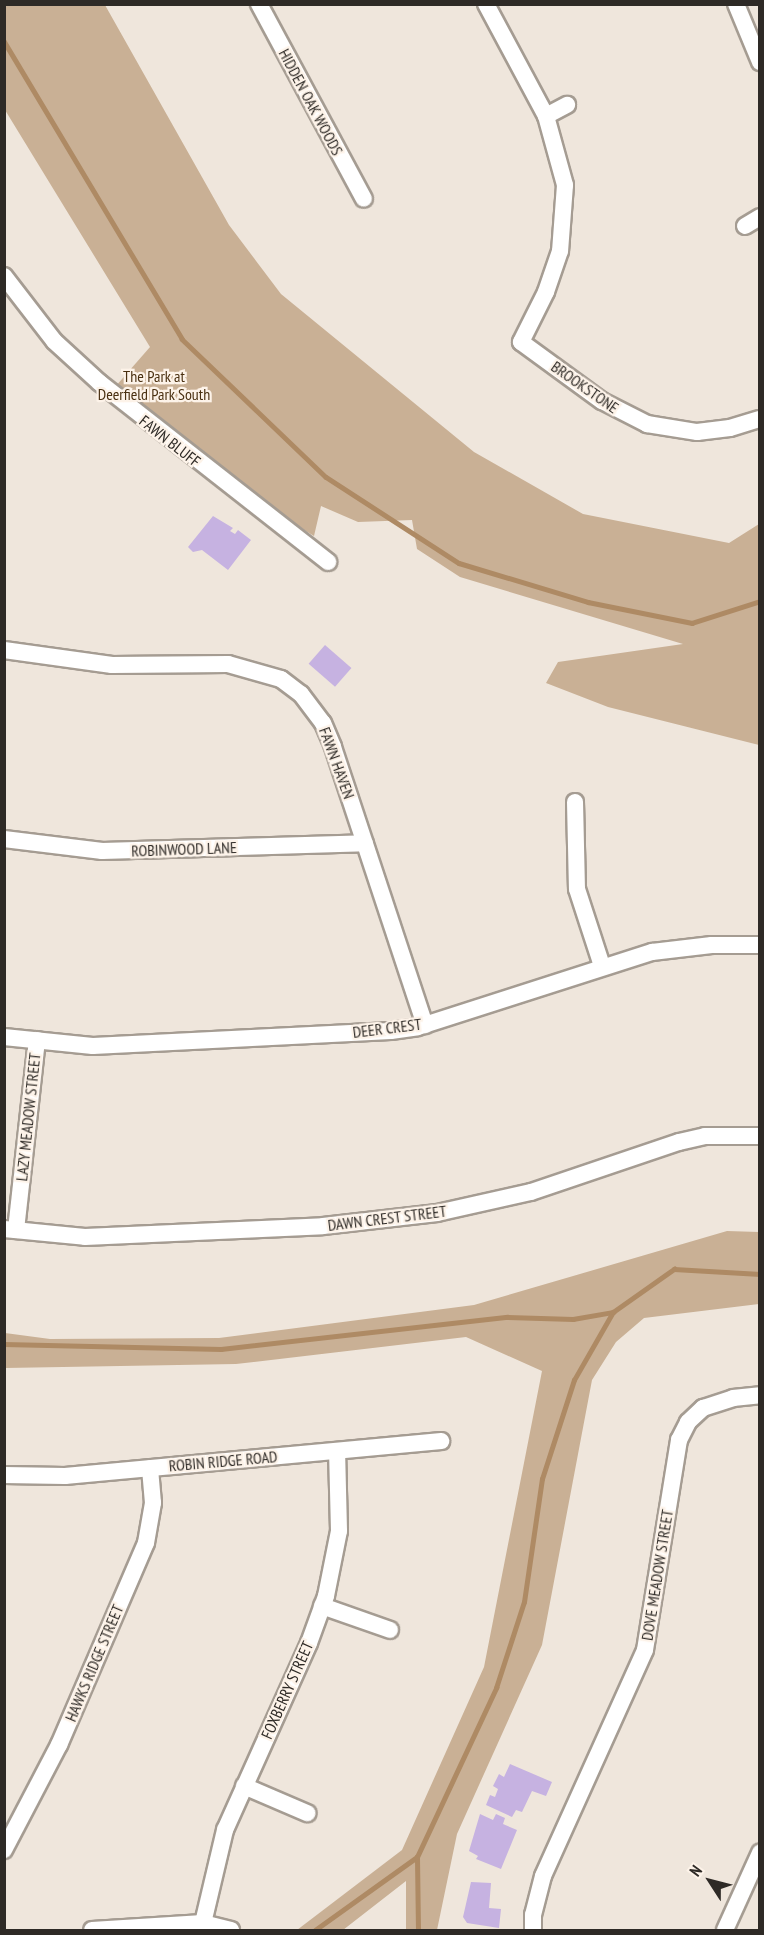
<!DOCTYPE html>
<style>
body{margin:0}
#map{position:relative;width:764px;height:1935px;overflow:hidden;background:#efe6dc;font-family:"PT Sans Narrow",sans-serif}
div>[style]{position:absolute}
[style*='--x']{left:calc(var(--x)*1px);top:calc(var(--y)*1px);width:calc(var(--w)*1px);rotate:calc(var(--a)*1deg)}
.green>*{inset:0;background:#c9b095}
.stream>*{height:4.5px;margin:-2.25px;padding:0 2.25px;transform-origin:2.25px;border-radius:2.25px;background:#ae8a64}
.building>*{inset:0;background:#c6b2e1;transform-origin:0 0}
.roads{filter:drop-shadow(2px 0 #a59c92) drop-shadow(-2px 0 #a59c92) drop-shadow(0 2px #a59c92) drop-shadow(0 -2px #a59c92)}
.minor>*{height:16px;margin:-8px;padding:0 8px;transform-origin:8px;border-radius:8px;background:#fff}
span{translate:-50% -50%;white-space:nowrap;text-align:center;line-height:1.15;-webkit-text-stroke:4.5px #fdf3e9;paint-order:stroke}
.street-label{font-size:16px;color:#2e2a26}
.park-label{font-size:16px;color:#4a3011}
.frame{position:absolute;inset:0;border:6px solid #2e2a26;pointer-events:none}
.north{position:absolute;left:680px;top:1851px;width:60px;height:60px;-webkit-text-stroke:4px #fdf3e9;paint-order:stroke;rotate:306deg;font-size:16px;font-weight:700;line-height:24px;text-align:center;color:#2e2a26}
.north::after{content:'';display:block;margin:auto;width:21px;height:27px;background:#2e2a26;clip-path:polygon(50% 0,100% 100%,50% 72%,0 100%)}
</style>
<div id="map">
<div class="green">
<i style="clip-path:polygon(5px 5px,105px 5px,229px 225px,281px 294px,474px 452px,583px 514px,729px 543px,759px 524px,759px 745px,608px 707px,546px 683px,558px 662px,683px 644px,460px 577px,417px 549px,412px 520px,358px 522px,321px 506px,314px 536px,278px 514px,115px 387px,150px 347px,5px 110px)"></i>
<i style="clip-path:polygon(727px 1231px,759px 1232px,759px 1304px,644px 1318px,616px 1342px,592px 1380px,542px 1645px,457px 1834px,437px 1930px,406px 1930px,406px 1881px,343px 1930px,297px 1930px,402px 1850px,484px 1667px,542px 1371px,466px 1337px,236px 1364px,5px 1368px,5px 1333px,50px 1339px,219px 1338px,474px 1305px)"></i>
</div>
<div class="stream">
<i style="--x:4;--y:41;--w:347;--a:59.1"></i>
<i style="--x:182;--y:339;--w:199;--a:43.8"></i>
<i style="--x:326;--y:477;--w:158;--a:32.9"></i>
<i style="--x:459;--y:563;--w:135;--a:16.8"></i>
<i style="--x:588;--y:602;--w:106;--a:11.4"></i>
<i style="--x:692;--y:623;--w:71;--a:-17.9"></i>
<i style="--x:4;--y:1344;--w:217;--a:1.3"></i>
<i style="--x:221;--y:1349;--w:288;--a:-6.4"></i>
<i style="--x:507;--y:1317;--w:66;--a:1.7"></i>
<i style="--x:573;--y:1319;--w:41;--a:-9.9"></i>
<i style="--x:315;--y:1930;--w:125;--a:-35.6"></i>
<i style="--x:418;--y:1930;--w:73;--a:-90.8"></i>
<i style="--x:417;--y:1857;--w:187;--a:-64.9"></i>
<i style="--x:496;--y:1688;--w:90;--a:-72"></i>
<i style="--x:524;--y:1602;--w:124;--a:-81.7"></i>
<i style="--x:542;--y:1479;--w:104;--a:-72.1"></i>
<i style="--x:574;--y:1380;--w:78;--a:-60.2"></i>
<i style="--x:613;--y:1312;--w:75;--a:-35.2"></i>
<i style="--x:674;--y:1269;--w:86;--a:3.3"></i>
</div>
<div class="building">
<i style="clip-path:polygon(213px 516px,233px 528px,230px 531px,235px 534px,238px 530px,251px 540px,228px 570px,202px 550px,193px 552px,188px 547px)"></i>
<i style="left:325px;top:645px;width:35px;height:25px;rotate:41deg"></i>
<i style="clip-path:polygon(510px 1764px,552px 1782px,546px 1796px,532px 1791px,522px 1812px,516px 1810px,512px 1817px,486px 1805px,490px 1795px,495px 1797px,498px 1789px,493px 1786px,499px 1774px,504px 1777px)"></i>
<i style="clip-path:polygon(480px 1814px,493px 1820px,496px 1814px,505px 1818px,503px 1824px,517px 1830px,501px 1869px,476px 1859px,478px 1856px,469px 1851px)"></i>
<i style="clip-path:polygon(471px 1882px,491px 1883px,489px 1908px,501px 1909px,499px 1928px,467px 1923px,463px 1917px)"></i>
</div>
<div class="roads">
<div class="minor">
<i style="--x:259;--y:4;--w:221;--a:61.7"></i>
<i style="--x:486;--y:4;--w:127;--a:61.8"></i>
<i style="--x:546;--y:116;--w:72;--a:74.6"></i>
<i style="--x:565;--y:185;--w:66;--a:94.3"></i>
<i style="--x:560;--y:251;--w:43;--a:108.9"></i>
<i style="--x:546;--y:292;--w:56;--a:116.6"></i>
<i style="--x:521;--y:342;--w:100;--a:36.1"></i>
<i style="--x:602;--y:401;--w:51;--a:27.1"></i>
<i style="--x:647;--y:424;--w:51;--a:9.1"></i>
<i style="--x:697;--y:432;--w:33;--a:-7"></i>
<i style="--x:730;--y:428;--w:31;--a:-17"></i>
<i style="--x:736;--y:4;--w:63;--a:67.5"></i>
<i style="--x:546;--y:116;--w:24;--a:-28"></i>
<i style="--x:745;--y:226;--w:17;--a:-31"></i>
<i style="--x:4;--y:276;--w:82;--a:52.4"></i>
<i style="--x:54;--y:341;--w:62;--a:42.4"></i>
<i style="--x:100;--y:383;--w:290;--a:38.1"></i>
<i style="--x:4;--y:650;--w:109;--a:7.9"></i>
<i style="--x:112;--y:665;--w:116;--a:-0.5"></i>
<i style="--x:228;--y:664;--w:55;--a:15.8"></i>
<i style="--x:281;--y:679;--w:25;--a:37"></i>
<i style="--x:301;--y:694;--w:36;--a:53"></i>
<i style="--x:323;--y:723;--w:26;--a:67"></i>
<i style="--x:333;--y:747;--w:293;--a:71.7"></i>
<i style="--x:575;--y:802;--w:87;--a:88.7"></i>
<i style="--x:577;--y:889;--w:81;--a:72"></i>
<i style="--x:4;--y:839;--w:99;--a:7"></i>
<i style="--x:102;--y:851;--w:263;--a:-1.7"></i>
<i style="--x:4;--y:1037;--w:89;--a:5.8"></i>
<i style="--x:93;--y:1046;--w:298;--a:-2.9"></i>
<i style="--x:391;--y:1031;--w:27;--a:-8"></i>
<i style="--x:418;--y:1027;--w:246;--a:-17.8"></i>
<i style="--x:652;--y:952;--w:60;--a:-6.7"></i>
<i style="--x:712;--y:945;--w:48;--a:0"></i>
<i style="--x:4;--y:1229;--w:81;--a:5.6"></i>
<i style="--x:85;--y:1237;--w:238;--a:-2.6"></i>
<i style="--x:323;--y:1226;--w:115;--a:-6.5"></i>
<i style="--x:437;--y:1213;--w:96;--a:-12.6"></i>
<i style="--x:531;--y:1192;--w:156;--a:-18.7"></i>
<i style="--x:679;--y:1142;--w:27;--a:-13"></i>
<i style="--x:705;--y:1136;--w:55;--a:0"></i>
<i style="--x:16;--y:1230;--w:191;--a:-83.7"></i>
<i style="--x:4;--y:1475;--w:61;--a:0.9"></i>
<i style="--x:65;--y:1476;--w:378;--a:-5.3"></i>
<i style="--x:322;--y:1606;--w:72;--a:19.4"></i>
<i style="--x:244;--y:1786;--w:69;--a:23.2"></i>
<i style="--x:4;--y:1850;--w:119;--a:-62.4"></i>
<i style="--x:59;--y:1745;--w:220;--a:-66.7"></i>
<i style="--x:146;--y:1543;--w:41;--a:-80.1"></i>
<i style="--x:153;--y:1503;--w:35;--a:-95"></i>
<i style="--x:203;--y:1923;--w:96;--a:-76.7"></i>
<i style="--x:225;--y:1830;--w:205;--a:-65.8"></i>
<i style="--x:309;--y:1643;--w:50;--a:-70.1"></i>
<i style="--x:326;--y:1596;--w:66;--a:-78.7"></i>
<i style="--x:339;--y:1531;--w:80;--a:-91.4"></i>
<i style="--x:92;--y:1930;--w:111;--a:-3.6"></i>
<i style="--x:203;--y:1923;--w:29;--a:14"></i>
<i style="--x:533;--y:1930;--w:15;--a:-90"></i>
<i style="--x:533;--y:1915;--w:40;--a:-75.6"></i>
<i style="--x:543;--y:1876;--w:248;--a:-65.7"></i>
<i style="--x:645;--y:1650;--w:213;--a:-80.8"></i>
<i style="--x:679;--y:1440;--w:20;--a:-63"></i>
<i style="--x:688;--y:1422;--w:21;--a:-43"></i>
<i style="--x:703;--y:1408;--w:32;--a:-18"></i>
<i style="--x:733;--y:1398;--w:27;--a:-6"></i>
<i style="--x:725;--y:1930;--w:85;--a:-65.6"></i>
</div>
</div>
<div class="street-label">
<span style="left:311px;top:102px;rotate:62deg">HIDDEN OAK WOODS</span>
<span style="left:585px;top:387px;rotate:35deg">BROOKSTONE</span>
<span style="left:170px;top:441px;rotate:38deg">FAWN BLUFF</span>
<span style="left:337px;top:763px;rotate:70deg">FAWN HAVEN</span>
<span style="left:184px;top:849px;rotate:-2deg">ROBINWOOD LANE</span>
<span style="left:387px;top:1028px;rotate:-7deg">DEER CREST</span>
<span style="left:28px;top:1117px;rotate:-84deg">LAZY MEADOW STREET</span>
<span style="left:387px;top:1218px;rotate:-7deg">DAWN CREST STREET</span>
<span style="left:223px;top:1461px;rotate:-5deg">ROBIN RIDGE ROAD</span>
<span style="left:657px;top:1575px;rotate:-81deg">DOVE MEADOW STREET</span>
<span style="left:94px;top:1663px;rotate:-67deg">HAWKS RIDGE STREET</span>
<span style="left:287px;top:1690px;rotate:-66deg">FOXBERRY STREET</span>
</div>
<div class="park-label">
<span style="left:154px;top:385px">The Park at<br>Deerfield Park South</span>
</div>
<div class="frame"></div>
<div class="north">N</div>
</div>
